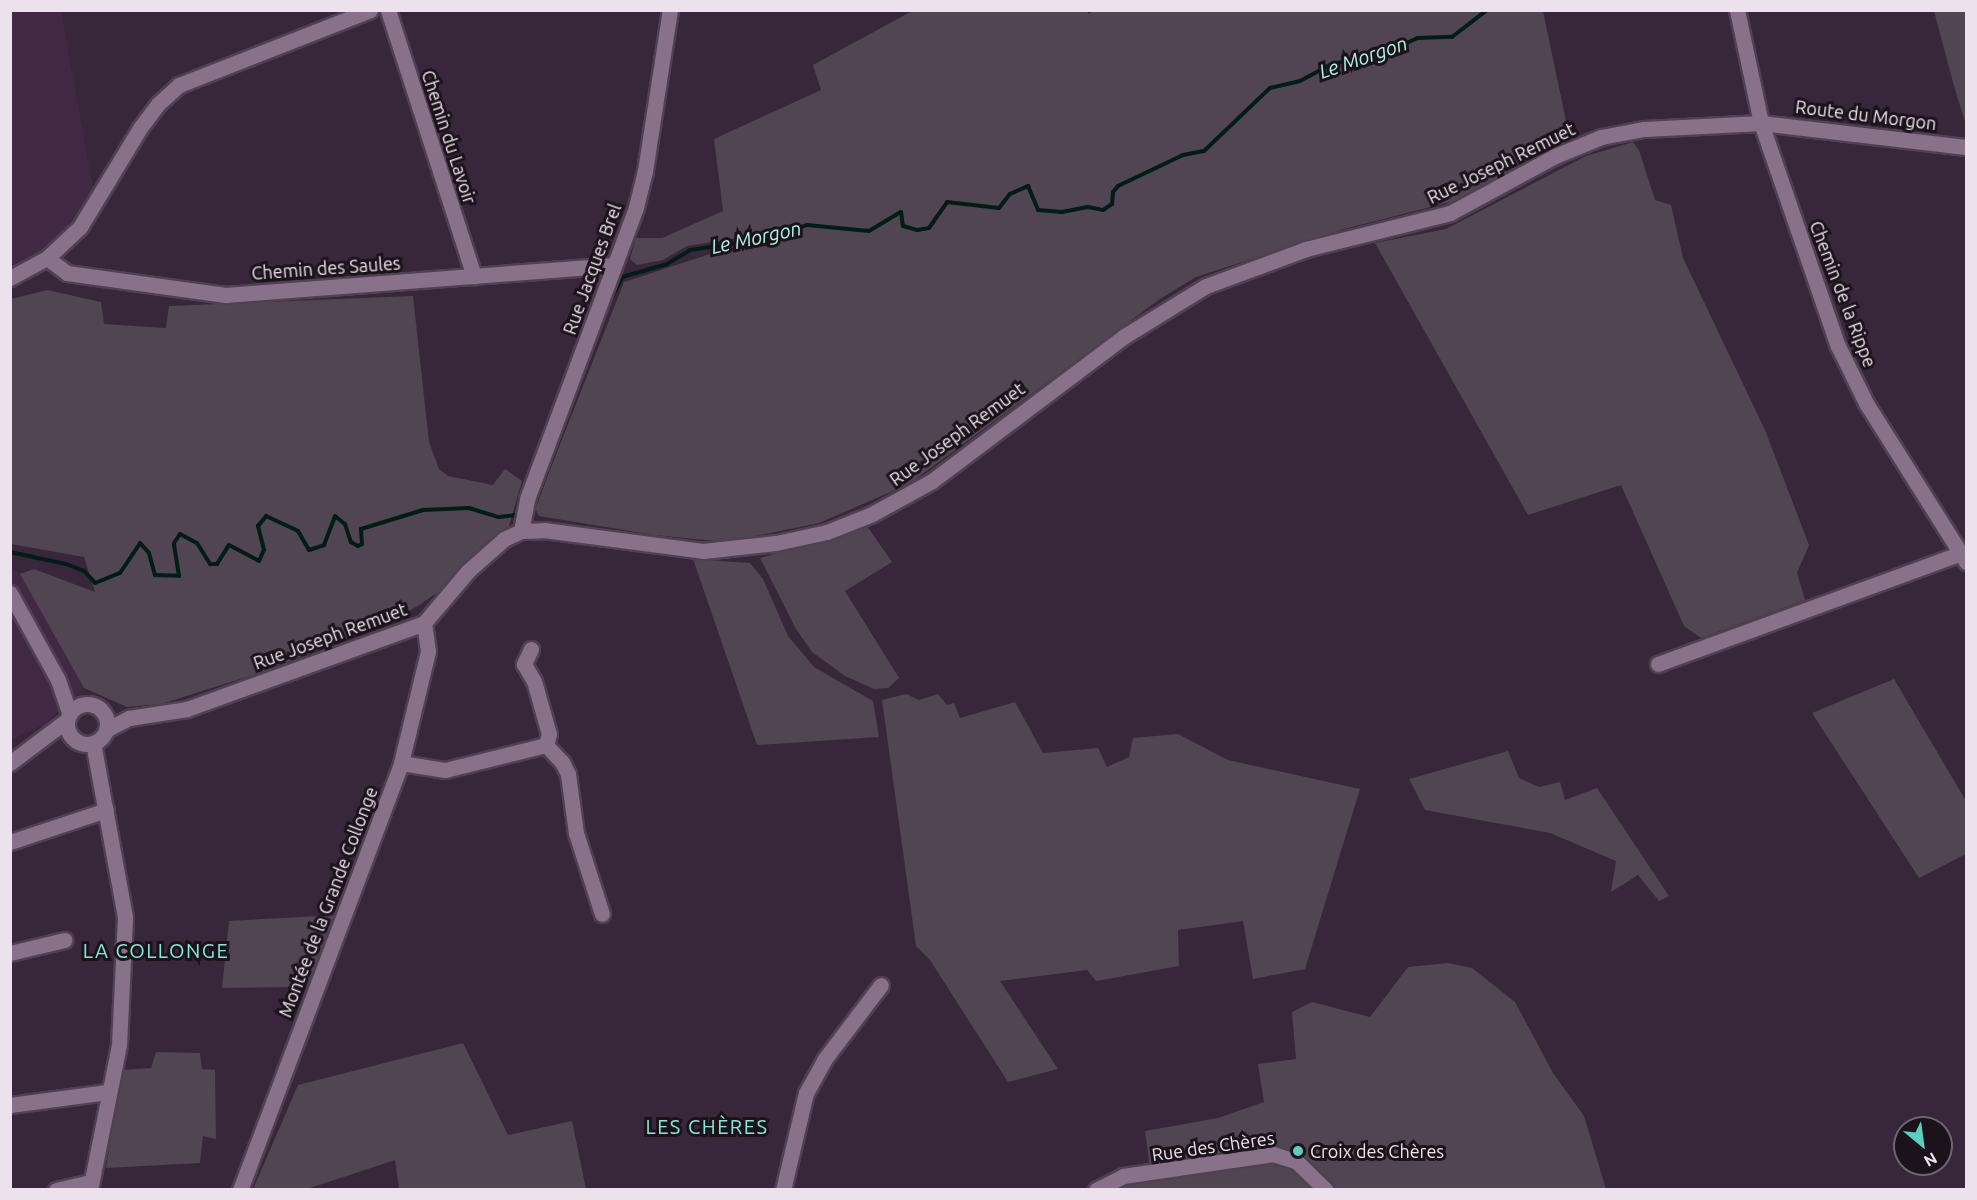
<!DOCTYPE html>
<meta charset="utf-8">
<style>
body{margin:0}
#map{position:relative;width:1977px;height:1200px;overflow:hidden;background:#38263a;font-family:Ubuntu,sans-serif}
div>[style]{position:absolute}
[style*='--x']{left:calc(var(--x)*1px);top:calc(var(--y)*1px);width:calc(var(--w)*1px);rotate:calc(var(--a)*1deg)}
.built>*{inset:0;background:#412943}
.green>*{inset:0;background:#514553}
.stream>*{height:4px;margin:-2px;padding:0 2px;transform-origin:2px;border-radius:2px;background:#021d18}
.roads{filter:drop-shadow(2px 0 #504152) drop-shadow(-2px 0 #504152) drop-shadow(0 2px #504152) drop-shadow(0 -2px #504152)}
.street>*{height:15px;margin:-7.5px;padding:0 7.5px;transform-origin:7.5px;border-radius:7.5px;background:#88728a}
.secondary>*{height:15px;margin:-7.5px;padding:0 7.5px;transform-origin:7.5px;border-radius:7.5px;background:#88728a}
.secondary>.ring{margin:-7.5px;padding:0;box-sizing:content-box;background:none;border:15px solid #88728a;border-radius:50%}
.dots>*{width:16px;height:16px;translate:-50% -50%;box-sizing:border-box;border:3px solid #1b121c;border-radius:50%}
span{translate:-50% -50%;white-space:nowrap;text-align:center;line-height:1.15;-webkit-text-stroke:6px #1b121c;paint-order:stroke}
.street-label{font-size:18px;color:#ede1ee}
.poi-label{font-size:18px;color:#ede1ee}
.left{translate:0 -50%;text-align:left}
.water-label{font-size:20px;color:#aef4e6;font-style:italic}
.neighbourhood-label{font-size:20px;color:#83e9d6;letter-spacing:1.5px}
.frame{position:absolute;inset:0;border:12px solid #ede1ee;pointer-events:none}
.north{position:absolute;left:1893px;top:1116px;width:60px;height:60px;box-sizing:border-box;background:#1b121c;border:2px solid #6f6570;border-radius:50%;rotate:151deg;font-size:16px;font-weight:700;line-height:24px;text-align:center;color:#ede1ee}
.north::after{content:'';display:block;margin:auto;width:21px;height:27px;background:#5ccebb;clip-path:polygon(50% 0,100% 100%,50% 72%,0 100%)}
</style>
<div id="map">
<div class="built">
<i style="clip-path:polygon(11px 11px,61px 11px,94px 193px,73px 225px,44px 256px,11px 273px)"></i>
<i style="clip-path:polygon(10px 565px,20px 574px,84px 688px,45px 724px,11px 740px)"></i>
</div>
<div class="green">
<i style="clip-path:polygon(914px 10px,1087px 10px,1089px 14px,1094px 10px,1543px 11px,1570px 140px,1458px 200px,1344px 229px,1196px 277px,1160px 299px,909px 484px,819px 523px,726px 542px,654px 535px,539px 516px,535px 508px,624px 282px,713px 253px,746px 249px,750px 236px,687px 246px,663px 260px,637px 265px,630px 259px,636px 238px,662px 238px,723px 211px,714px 139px,821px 90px,813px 65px)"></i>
<i style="clip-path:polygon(1934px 11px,1966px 11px,1966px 125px,1954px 86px)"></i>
<i style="clip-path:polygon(1633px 142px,1639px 150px,1655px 200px,1671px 205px,1683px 258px,1765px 430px,1809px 545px,1797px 573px,1805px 600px,1701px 638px,1684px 626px,1621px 485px,1528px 515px,1375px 243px,1446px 229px,1586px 156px)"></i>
<i style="clip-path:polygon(47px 290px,101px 302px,104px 324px,166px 328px,169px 306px,413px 296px,429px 442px,439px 469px,448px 476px,493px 485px,505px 469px,522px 481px,508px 529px,450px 584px,416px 607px,378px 627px,256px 674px,161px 704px,127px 707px,84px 688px,20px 574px,34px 569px,95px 592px,84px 557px,11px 544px,11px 299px)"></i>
<i style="clip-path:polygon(867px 526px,892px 562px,845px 591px,899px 678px,888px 688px,874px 689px,845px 676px,812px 652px,796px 629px,760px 558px)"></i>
<i style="clip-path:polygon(693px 559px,750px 563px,763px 579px,788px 636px,814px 667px,873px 701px,879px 737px,757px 745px)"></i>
<i style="clip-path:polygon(1894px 679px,1966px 801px,1966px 854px,1919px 878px,1812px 713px)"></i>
<i style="clip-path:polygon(906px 694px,919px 700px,938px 694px,947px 705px,954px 703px,960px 718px,1015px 702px,1043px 753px,1098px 748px,1107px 767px,1129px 757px,1133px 738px,1178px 734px,1228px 760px,1360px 789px,1305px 969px,1253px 979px,1243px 921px,1178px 930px,1179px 966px,1096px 981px,1087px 970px,1000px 981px,1058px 1069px,1008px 1082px,930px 960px,916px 946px,882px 700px)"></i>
<i style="clip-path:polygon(1508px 751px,1519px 778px,1539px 787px,1560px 782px,1565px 800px,1597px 788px,1669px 896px,1659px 901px,1638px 875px,1611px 892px,1616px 861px,1550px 833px,1425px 810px,1409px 779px)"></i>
<i style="clip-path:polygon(338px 915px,306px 987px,222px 988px,229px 921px)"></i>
<i style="clip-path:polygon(1448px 963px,1472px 968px,1515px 1002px,1553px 1073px,1584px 1116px,1606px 1189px,1337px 1189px,1300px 1156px,1277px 1148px,1150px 1169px,1145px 1131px,1218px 1118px,1264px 1102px,1258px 1064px,1296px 1059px,1292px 1012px,1312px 1002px,1370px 1017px,1408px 967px)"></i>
<i style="clip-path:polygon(463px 1043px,508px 1135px,572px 1121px,586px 1189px,399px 1189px,395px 1160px,307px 1189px,253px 1189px,298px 1085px)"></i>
<i style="clip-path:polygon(156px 1052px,200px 1053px,202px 1069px,215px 1070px,216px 1139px,203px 1136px,200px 1163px,106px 1168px,121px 1070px,151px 1068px)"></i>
<i style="clip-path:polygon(1273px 1158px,1316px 1189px,1105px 1190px,1120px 1189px,1136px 1181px)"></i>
</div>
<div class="stream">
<i style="--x:533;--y:509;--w:217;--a:-69.8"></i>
<i style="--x:608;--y:305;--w:31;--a:-63"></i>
<i style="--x:622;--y:277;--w:47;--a:-16.1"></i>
<i style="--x:667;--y:264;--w:27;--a:-31"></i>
<i style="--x:690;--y:250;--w:88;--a:-8.5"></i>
<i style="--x:777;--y:237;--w:32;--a:-22"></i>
<i style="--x:807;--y:225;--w:62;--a:5.5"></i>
<i style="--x:869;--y:231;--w:37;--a:-31"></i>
<i style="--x:901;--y:212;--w:14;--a:82"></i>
<i style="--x:903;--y:226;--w:15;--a:16"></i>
<i style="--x:917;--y:230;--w:12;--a:-9"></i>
<i style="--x:929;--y:228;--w:32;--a:-55"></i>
<i style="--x:947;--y:202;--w:52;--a:6.6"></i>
<i style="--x:999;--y:208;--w:18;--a:-52"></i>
<i style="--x:1010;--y:194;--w:20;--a:-24"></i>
<i style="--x:1028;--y:186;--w:26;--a:67"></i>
<i style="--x:1038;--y:210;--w:24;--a:5"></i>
<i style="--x:1062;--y:212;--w:26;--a:-11"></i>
<i style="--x:1088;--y:207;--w:15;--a:11"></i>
<i style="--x:1103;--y:210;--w:11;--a:-34"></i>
<i style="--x:1112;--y:204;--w:12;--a:-85"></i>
<i style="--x:1113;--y:192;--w:8;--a:-50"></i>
<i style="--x:1118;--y:186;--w:72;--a:-25.5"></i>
<i style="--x:1183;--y:155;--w:21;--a:-11"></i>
<i style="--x:1204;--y:151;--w:91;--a:-43.7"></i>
<i style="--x:1270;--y:88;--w:31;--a:-13"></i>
<i style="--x:1300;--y:81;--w:36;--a:-28"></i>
<i style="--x:1332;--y:64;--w:52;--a:-11.1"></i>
<i style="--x:1383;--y:54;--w:38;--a:-25"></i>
<i style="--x:1417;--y:38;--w:35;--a:-2"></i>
<i style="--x:1452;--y:37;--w:44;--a:-37.6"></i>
<i style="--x:10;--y:552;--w:57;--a:12.1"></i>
<i style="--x:66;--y:564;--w:19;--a:21"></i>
<i style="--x:84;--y:571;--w:16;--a:47"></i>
<i style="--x:95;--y:583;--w:27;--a:-22"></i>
<i style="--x:120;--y:573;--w:36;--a:-56"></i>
<i style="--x:140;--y:543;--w:13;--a:48"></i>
<i style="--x:149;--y:553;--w:23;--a:75"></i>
<i style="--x:155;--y:575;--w:24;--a:2"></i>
<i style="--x:179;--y:576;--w:33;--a:-99"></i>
<i style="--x:174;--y:543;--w:11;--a:-56"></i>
<i style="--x:180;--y:534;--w:19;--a:28"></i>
<i style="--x:197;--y:543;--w:25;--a:58"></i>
<i style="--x:210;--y:564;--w:7;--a:0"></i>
<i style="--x:217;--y:564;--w:22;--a:-58"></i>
<i style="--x:229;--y:545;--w:34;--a:28"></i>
<i style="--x:259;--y:561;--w:12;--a:-66"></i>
<i style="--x:264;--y:550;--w:25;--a:-104"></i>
<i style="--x:258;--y:526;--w:13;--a:-51"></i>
<i style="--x:266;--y:516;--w:35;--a:25"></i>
<i style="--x:298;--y:531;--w:22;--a:60"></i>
<i style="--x:309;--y:550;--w:16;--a:-18"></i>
<i style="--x:324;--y:545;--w:31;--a:-69"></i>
<i style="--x:335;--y:516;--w:13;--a:39"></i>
<i style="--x:345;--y:524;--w:19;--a:72"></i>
<i style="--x:351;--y:542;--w:8;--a:30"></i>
<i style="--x:358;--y:546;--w:4;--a:-27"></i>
<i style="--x:362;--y:544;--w:15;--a:-94"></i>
<i style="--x:361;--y:529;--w:65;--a:-17"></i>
<i style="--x:423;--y:510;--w:46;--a:-2.5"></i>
<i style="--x:469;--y:508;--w:31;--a:17"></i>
<i style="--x:499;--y:517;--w:17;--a:-7"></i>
</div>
<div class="roads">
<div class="street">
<i style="--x:388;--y:10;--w:280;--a:72.1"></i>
<i style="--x:1737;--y:10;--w:116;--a:78"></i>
<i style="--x:1761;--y:123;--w:236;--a:71"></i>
<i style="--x:1838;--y:346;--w:64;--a:63.8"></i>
<i style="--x:1866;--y:403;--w:188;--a:57.8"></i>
<i style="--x:47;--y:258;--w:25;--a:37"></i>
<i style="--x:67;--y:273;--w:160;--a:7.9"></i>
<i style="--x:225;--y:295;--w:389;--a:-4.4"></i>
<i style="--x:521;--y:531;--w:33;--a:-79"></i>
<i style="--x:527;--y:499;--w:312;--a:-69.5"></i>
<i style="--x:636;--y:207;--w:37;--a:-76"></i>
<i style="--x:645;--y:171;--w:163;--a:-81.2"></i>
<i style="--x:531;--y:649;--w:17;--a:115"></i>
<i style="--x:524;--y:664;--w:20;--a:60"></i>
<i style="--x:534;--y:681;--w:55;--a:74.2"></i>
<i style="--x:549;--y:734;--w:11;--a:105"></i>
<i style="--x:1658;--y:664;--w:323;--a:-20.1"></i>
<i style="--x:401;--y:763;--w:45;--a:9"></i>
<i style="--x:445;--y:770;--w:104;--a:-13.9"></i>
<i style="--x:546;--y:745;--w:23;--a:47"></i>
<i style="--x:562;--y:762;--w:13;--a:63"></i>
<i style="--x:568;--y:774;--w:60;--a:82.3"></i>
<i style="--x:576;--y:833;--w:85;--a:72.2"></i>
<i style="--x:10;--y:842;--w:101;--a:-18.4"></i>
<i style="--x:10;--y:953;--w:56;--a:-13.5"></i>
<i style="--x:10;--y:1105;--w:98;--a:-7.6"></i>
<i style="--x:56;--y:1190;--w:36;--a:-13"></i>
<i style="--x:90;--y:1190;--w:148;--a:-78.7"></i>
<i style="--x:119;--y:1045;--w:128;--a:-87.3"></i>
<i style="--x:125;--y:917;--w:177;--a:-100.4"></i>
<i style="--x:240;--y:1190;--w:456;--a:-69.3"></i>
<i style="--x:401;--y:763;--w:115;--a:-76.4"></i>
<i style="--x:428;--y:651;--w:28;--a:-98"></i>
<i style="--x:783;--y:1190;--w:100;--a:-76.7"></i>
<i style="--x:806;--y:1093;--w:38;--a:-61"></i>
<i style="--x:824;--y:1060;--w:94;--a:-52.8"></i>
<i style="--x:1096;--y:1190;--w:30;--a:-27"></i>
<i style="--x:1123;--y:1176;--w:152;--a:-8.3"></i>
<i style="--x:1273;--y:1154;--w:25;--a:18"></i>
<i style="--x:1297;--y:1162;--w:40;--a:44"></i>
</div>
<div class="secondary">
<i style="--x:10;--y:278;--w:42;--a:-28.4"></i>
<i style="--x:47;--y:258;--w:45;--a:-43.2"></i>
<i style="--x:80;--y:227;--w:116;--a:-58.8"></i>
<i style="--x:140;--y:128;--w:30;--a:-53"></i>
<i style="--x:158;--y:104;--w:28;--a:-42"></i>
<i style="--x:179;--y:85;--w:205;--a:-21.4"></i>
<i style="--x:10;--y:593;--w:99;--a:61.1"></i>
<i style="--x:58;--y:680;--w:36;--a:71"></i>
<i class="ring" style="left:67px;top:704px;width:25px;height:25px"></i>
<i style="--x:106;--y:730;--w:26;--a:-28"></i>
<i style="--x:129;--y:718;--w:59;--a:-8.8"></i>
<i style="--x:187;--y:709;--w:252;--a:-19.9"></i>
<i style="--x:424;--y:623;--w:68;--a:-49.8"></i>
<i style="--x:468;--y:571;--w:48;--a:-41.6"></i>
<i style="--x:504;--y:539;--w:19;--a:-25"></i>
<i style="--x:521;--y:531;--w:23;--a:-2"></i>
<i style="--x:544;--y:530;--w:160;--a:7.5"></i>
<i style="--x:703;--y:551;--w:73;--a:-6.3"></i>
<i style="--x:776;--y:543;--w:52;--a:-12.2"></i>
<i style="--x:827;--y:532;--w:48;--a:-21.8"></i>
<i style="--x:872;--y:514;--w:68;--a:-28.8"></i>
<i style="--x:932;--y:481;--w:239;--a:-37"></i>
<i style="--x:1123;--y:337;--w:97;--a:-31.6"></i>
<i style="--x:1206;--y:286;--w:107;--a:-20.3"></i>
<i style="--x:1306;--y:249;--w:148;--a:-14"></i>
<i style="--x:1450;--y:213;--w:119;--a:-28.5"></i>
<i style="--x:1555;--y:156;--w:50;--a:-22.4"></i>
<i style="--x:1601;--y:137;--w:44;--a:-10.5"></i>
<i style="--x:1644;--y:129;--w:117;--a:-2.9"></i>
<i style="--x:1761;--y:123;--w:206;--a:6.7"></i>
<i style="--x:10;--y:763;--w:71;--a:-37"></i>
</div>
</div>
<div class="dots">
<i style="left:1298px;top:1151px;background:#5ccebb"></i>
</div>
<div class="street-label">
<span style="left:1866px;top:115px;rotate:7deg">Route du Morgon</span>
<span style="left:449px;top:137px;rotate:72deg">Chemin du Lavoir</span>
<span style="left:1501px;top:163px;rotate:-26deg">Rue Joseph Remuet</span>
<span style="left:326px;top:268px;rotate:-4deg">Chemin des Saules</span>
<span style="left:592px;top:269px;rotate:-70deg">Rue Jacques Brel</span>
<span style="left:1843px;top:294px;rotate:69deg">Chemin de la Rippe</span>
<span style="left:957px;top:434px;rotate:-36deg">Rue Joseph Remuet</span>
<span style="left:330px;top:636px;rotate:-20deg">Rue Joseph Remuet</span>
<span style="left:328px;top:902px;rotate:-69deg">Montée de la Grande Collonge</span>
<span style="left:1213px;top:1146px;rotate:-8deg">Rue des Chères</span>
</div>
<div class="poi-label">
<span class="left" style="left:1310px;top:1151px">Croix des Chères</span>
</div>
<div class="water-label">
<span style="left:1363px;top:57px;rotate:-19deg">Le Morgon</span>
<span style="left:756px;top:237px;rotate:-12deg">Le Morgon</span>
</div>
<div class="neighbourhood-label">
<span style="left:156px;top:950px">LA COLLONGE</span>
<span style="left:707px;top:1126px">LES CHÈRES</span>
</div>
<div class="frame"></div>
<div class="north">N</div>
</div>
